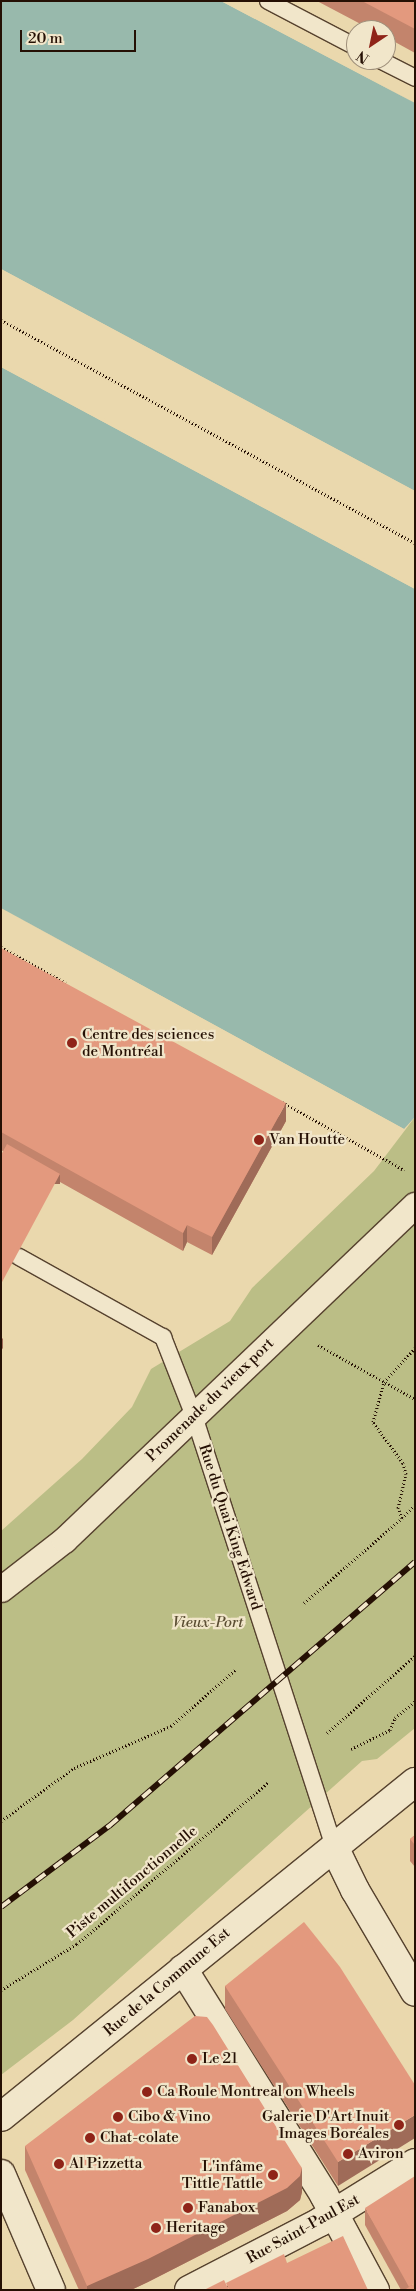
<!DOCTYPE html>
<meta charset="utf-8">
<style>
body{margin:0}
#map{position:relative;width:416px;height:2291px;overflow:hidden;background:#ead8ad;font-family:"Libre Bodoni",serif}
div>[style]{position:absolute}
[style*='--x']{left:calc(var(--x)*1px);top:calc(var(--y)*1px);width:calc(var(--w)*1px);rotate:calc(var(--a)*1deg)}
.green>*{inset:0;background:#bbbe86}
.water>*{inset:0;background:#98b9ac}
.pier>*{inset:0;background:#ead8ad}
.path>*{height:3px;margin-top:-1.5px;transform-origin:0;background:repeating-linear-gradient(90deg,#251004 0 1px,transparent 0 3.5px)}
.roads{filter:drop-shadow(1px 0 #56422e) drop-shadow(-1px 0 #56422e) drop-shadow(0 1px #56422e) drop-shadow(0 -1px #56422e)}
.service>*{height:16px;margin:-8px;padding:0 8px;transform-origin:8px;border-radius:8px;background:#f1e6ca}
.pedestrian>*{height:25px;margin:-12.5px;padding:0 12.5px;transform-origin:12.5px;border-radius:12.5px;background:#f1e6ca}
.minor>*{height:28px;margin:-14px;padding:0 14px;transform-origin:14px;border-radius:14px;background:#f1e6ca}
.tertiary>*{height:28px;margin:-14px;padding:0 14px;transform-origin:14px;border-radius:14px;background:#f1e6ca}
.rail>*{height:5.5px;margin-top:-2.75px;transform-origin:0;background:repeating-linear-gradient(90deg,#f1e6ca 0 11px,#251004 0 22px);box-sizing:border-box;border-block:1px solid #251004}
.wall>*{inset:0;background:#c3846c}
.shaded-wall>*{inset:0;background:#9f6b58;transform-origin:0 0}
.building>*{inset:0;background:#e3997e}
.dots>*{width:14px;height:14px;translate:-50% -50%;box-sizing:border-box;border:2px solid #f1e6ca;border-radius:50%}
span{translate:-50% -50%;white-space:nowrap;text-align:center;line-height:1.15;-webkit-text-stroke:4.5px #f1e6ca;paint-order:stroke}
.poi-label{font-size:15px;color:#251004}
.left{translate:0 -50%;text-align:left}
.right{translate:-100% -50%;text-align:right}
.street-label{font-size:15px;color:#251004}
.park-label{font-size:15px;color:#5a4d32;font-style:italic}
.frame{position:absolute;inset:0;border:2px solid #251004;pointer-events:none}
.north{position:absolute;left:346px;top:20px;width:50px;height:50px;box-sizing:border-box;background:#f1e6ca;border:1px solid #9f907b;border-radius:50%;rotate:214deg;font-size:14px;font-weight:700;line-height:20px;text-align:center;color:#251004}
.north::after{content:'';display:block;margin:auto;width:18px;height:22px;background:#8f2418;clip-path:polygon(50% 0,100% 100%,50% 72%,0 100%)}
.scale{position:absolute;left:20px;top:30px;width:116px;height:22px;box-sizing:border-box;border:2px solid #251004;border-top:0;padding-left:6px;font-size:15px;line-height:18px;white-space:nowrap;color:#251004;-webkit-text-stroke:4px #f1e6ca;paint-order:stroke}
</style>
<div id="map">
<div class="green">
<i style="clip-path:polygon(415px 1117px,415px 1728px,377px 1759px,362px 1761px,73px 2020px,1px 2075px,1px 1531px,82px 1459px,132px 1407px,151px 1369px,230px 1321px,252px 1288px,374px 1171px)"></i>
</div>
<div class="water">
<i style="clip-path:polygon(1px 1px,221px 1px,415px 103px,415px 491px,1px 269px)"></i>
<i style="clip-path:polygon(1px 367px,415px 589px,415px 1117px,404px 1129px,1px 908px)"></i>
</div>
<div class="pier">
<i style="clip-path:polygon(221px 1px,227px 1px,415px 103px)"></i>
<i style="clip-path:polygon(1px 269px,415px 491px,415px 493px,1px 272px)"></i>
<i style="clip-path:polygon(2px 364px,415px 586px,415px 589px,1px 367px)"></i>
<i style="clip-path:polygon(1px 908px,404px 1129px,403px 1131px)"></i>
</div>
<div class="path">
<i style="--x:1;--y:320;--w:470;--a:28.3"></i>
<i style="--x:1;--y:947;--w:74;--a:29"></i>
<i style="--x:282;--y:1102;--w:140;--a:29.1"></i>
<i style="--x:318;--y:1345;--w:111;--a:29.1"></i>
<i style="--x:402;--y:1518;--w:18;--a:-45"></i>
<i style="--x:304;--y:1603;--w:130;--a:-40.9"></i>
<i style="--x:402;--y:1518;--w:11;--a:-112"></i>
<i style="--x:398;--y:1508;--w:35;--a:-77"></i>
<i style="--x:406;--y:1474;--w:11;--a:-105"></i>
<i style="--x:403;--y:1463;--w:51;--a:-126.2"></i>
<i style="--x:373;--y:1422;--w:41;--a:-74.6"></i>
<i style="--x:384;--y:1382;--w:46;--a:-47.6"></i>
<i style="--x:327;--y:1733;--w:117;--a:-41.2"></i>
<i style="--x:351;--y:1749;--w:43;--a:-26"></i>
<i style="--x:390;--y:1730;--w:13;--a:-67"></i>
<i style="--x:395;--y:1718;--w:26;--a:-40"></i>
<i style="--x:1;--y:1821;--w:90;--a:-36"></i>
<i style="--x:74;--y:1768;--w:106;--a:-23.4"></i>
<i style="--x:171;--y:1726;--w:86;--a:-41.2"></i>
<i style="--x:1;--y:1990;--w:89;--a:-31.2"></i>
<i style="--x:77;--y:1944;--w:251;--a:-40.2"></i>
</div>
<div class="roads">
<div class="service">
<i style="--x:268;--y:1;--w:99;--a:27.6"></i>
<i style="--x:380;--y:60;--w:39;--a:27"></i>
<i style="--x:19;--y:1257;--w:165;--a:29.1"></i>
<i style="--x:163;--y:1337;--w:85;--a:68.6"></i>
<i style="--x:194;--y:1416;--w:453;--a:72"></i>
</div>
<div class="pedestrian">
<i style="--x:1;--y:1589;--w:80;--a:-37.9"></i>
<i style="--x:64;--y:1540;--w:485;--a:-43.7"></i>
</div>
<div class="minor">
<i style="--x:183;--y:1969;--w:266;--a:58"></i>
<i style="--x:324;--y:2195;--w:108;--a:61.8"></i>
<i style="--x:1;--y:2174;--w:126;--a:66.7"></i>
<i style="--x:189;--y:2290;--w:148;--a:-27.4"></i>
<i style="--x:320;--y:2222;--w:112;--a:-31.8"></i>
</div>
<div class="tertiary">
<i style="--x:334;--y:1847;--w:48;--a:64"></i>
<i style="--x:355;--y:1890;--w:118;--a:59.5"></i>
<i style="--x:1;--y:2117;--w:533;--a:-38.98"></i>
</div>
</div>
<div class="rail">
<i style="--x:1;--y:1907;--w:135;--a:-36.9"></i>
<i style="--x:109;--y:1826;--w:404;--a:-40.8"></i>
</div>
<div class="wall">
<i style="clip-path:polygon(317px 1px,415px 1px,415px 53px,386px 37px,386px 30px,372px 30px)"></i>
<i style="clip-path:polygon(1px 948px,286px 1121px,212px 1255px,187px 1242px,183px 1251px,60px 1182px,60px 1184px,1px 1150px)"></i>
<i style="clip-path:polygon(415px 1835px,415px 1867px,410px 1861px,410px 1839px)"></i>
<i style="clip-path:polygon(340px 1967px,338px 2186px,225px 2009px,225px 1986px)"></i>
<i style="clip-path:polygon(25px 2146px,302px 2192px,300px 2200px,287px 2211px,148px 2282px,131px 2290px,79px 2290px,25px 2170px)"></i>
<i style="clip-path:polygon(365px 2208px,415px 2290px,401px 2290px,365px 2225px)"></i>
</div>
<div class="shaded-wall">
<i style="clip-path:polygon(286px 1103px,286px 1121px,212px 1255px,212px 1237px)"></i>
<i style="left:60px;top:1174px;width:10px;height:125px;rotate:90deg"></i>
<i style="clip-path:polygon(187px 1225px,187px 1242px,183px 1251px,183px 1233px)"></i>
<i style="clip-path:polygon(3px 1338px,3px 1348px,1px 1351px,1px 1340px)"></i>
<i style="clip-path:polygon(415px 2115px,415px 2138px,338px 2186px,338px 2162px)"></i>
<i style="clip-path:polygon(302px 2168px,302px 2192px,300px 2200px,287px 2211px,148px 2282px,131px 2290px,87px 2290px,87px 2286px)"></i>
</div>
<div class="building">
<i style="clip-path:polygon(362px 1px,415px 1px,415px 29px)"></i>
<i style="clip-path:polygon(1px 948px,286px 1103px,212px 1237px,187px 1225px,183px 1233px,1px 1132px)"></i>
<i style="clip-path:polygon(7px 1144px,60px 1174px,1px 1284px,1px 1155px)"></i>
<i style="clip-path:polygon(415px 1835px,415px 1845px,410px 1839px)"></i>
<i style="clip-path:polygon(304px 1922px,340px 1967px,415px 2085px,415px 2115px,338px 2162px,225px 1986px)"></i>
<i style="clip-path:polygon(195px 2016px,207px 2017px,213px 2025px,298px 2162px,302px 2168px,300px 2176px,287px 2188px,148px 2259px,87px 2286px,25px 2146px)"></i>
<i style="clip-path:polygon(415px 2176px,415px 2283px,409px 2287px,365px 2208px)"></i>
<i style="clip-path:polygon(343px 2236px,368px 2290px,229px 2290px,226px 2283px,284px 2254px,287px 2263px)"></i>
<i style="clip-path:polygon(224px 2280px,229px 2290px,204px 2290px)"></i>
<i style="clip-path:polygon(415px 2283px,415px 2290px,407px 2290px,406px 2289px)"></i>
</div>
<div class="dots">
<i style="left:72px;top:1043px;background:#8f2418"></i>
<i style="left:259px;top:1140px;background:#8f2418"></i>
<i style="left:192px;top:2059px;background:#8f2418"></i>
<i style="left:147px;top:2092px;background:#8f2418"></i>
<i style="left:118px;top:2117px;background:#8f2418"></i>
<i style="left:399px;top:2125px;background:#8f2418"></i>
<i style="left:90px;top:2138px;background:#8f2418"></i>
<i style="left:348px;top:2154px;background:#8f2418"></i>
<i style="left:59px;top:2164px;background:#8f2418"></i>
<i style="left:273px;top:2175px;background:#8f2418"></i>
<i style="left:188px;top:2208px;background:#8f2418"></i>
<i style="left:156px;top:2228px;background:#8f2418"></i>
</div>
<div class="poi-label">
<span class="left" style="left:82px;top:1043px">Centre des sciences<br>de Montréal</span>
<span class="left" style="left:269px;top:1140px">Van Houtte</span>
<span class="left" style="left:202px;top:2059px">Le 21</span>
<span class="left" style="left:157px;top:2092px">Ca Roule Montreal on Wheels</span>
<span class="right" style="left:389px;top:2125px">Galerie D'Art Inuit<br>Images Boréales</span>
<span class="left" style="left:128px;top:2117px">Cibo &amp; Vino</span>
<span class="left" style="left:100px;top:2138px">Chat-colate</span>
<span class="left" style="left:358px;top:2154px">Aviron</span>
<span class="left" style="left:69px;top:2164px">Al Pizzetta</span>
<span class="right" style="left:263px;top:2175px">L'infâme<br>Tittle Tattle</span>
<span class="left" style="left:198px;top:2208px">Fanabox</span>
<span class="left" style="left:166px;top:2228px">Heritage</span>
</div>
<div class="street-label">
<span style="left:210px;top:1400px;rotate:-44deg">Promenade du vieux port</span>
<span style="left:230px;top:1527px;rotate:72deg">Rue du Quai King Edward</span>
<span style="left:132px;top:1882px;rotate:-40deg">Piste multifonctionnelle</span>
<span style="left:167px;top:1982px;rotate:-40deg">Rue de la Commune Est</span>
<span style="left:303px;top:2229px;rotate:-29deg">Rue Saint-Paul Est</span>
</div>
<div class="park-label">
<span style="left:208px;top:1623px">Vieux-Port</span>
</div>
<div class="frame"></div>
<div class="north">N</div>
<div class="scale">20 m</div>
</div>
